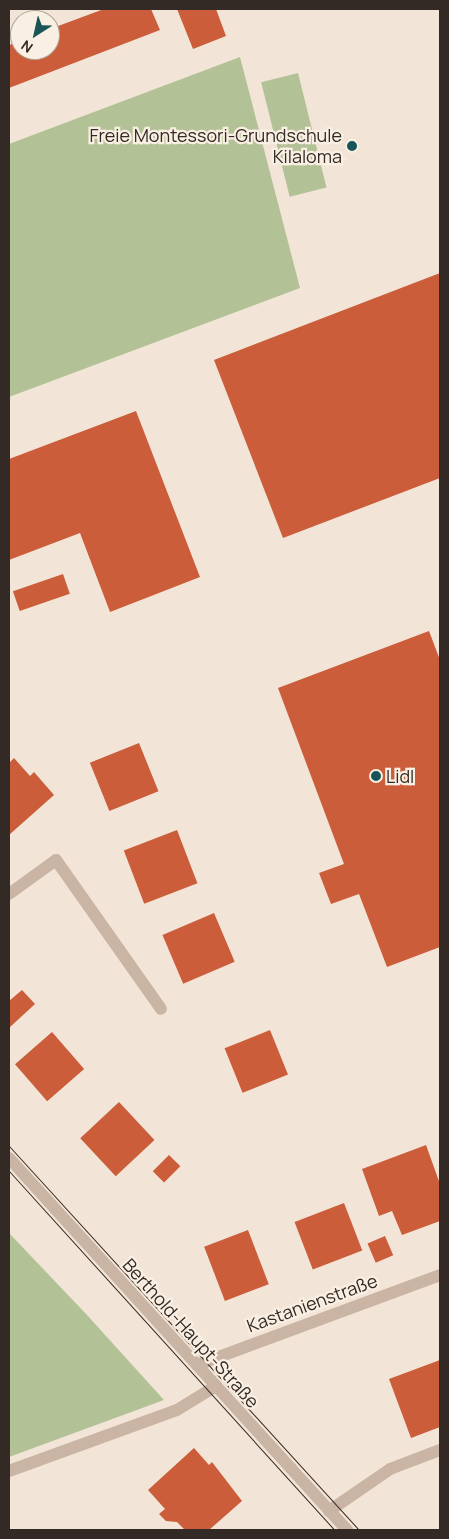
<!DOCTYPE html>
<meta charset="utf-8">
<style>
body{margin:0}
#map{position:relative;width:449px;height:1539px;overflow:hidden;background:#f2e5d7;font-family:Manrope,sans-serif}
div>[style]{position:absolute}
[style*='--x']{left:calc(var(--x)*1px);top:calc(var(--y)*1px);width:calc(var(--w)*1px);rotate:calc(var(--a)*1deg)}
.green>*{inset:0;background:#b3c196;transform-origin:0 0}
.building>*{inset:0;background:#cb5d3b;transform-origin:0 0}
.service>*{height:12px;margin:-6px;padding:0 6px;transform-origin:6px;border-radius:6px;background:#cab4a3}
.minor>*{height:12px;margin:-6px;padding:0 6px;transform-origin:6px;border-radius:6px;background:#cab4a3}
.tertiary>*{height:12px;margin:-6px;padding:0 6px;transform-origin:6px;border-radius:6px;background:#cab4a3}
.tram>*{height:1px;margin:-0.5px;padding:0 0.5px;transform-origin:0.5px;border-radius:0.5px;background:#342a25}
.dots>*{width:14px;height:14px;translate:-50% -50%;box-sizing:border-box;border:2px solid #faefe3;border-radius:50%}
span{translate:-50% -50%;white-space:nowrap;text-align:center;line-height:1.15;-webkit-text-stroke:4.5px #faefe3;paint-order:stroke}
.poi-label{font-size:18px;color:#342a25}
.right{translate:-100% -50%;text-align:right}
.left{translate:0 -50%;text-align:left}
.street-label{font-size:18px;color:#342a25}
.frame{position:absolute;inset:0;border:10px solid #342a25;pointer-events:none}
.north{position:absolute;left:10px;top:10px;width:50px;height:50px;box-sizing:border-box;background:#faefe3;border:1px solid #aba097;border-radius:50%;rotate:215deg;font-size:14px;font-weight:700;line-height:20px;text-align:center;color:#342a25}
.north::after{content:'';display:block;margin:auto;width:18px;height:22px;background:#195457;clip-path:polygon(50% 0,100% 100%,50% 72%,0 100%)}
</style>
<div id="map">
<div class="green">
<i style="clip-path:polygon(240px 57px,300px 288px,9px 397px,9px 144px)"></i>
<i style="left:298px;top:73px;width:118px;height:38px;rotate:76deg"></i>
<i style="clip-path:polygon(9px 1233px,87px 1315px,164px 1400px,9px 1457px)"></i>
</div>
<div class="building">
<i style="clip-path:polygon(104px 9px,151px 9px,160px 30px,9px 88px,9px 45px,20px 41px,20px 50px,50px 50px,50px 29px)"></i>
<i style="clip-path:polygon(177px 9px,216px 9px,226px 36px,193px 49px)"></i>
<i style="clip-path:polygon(440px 273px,440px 478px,283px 538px,214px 360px)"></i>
<i style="clip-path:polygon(136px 411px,200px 577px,110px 612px,80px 533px,9px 560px,9px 459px)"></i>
<i style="left:63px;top:574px;width:21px;height:53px;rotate:71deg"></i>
<i style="clip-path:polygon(429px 631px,440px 660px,440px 947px,387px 967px,359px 894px,331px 904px,319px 873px,344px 864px,278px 688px)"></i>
<i style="left:139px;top:743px;width:52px;height:53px;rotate:68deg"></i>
<i style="clip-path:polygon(14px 758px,30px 776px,34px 772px,54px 795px,9px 835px,9px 763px)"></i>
<i style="left:177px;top:830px;width:57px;height:57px;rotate:69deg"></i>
<i style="left:214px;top:913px;width:53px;height:56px;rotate:67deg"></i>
<i style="clip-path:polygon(22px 990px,35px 1004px,9px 1028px,9px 1001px)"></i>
<i style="left:270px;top:1030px;width:48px;height:49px;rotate:68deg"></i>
<i style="left:52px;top:1032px;width:49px;height:49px;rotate:49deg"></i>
<i style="left:119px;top:1102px;width:52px;height:53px;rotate:47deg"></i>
<i style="clip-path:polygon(426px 1145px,440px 1184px,440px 1221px,402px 1235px,392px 1211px,379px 1216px,362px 1169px)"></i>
<i style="left:169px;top:1155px;width:16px;height:23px;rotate:45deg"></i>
<i style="left:344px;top:1203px;width:51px;height:53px;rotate:69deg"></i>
<i style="left:248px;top:1230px;width:58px;height:47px;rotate:69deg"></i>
<i style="left:385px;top:1236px;width:21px;height:19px;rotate:67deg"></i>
<i style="clip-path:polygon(440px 1360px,440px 1427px,411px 1438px,389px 1379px)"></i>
<i style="clip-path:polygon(194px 1448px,209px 1465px,212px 1462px,242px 1501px,209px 1530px,185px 1530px,177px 1522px,166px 1521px,159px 1514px,165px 1509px,148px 1490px)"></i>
</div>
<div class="service">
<i style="--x:9;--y:1471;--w:179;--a:-20"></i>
<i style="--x:177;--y:1410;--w:46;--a:-31.6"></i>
<i style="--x:329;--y:1511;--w:74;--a:-34.5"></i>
<i style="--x:390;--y:1469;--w:53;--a:-20.8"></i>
</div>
<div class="minor">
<i style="--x:9;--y:894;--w:58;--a:-35.9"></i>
<i style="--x:56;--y:860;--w:182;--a:54.8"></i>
<i style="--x:197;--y:1365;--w:259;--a:-20.3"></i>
</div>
<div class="tertiary">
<i style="--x:9;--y:1158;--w:503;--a:47.74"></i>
</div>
<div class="tram">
<i style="--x:9;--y:1146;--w:520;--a:47.65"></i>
<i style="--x:9;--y:1171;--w:484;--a:47.8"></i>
</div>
<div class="dots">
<i style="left:352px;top:146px;background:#195457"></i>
<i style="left:376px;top:776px;background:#195457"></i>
</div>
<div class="poi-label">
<span class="right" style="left:342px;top:146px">Freie Montessori-Grundschule<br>Kilaloma</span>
<span class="left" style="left:386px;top:776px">Lidl</span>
</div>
<div class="street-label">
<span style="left:312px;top:1303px;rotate:-20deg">Kastanienstraße</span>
<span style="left:191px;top:1333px;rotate:48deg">Berthold-Haupt-Straße</span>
</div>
<div class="frame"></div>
<div class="north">N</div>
</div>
